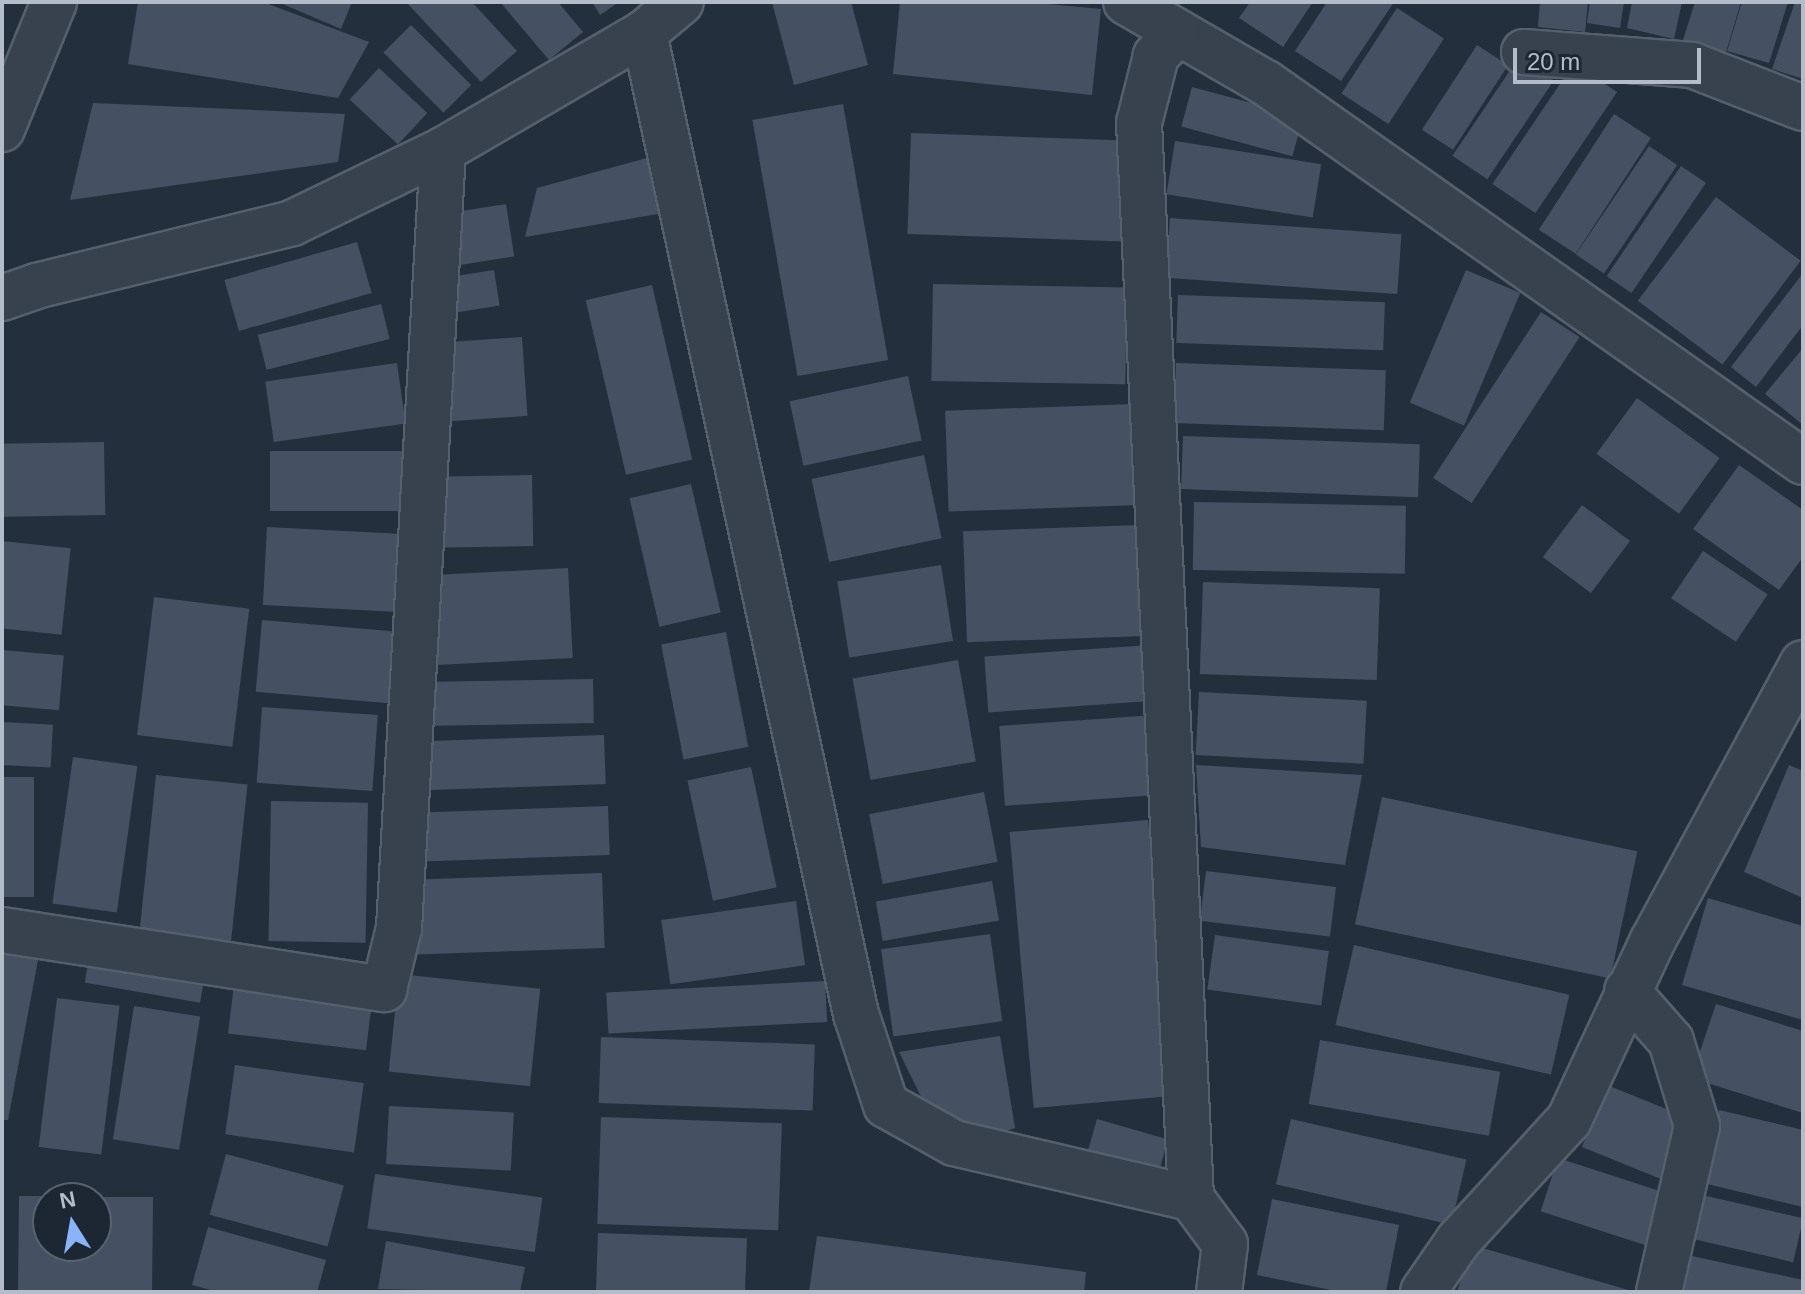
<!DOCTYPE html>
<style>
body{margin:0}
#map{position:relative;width:1805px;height:1294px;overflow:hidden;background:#242f3e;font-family:Helvetica,sans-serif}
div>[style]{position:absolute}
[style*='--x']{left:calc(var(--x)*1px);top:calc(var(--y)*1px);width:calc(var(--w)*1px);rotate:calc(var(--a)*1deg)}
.building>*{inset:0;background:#455162;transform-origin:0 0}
.roads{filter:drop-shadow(2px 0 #565f6c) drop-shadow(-2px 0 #565f6c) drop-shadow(0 2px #565f6c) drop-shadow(0 -2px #565f6c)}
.minor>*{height:44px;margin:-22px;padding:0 22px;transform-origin:22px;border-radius:22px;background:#38414e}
.tertiary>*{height:44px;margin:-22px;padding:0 22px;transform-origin:22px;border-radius:22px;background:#38414e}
span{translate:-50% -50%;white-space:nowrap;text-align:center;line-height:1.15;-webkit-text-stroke:7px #1d2633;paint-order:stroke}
.frame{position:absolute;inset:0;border:4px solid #b4bcc9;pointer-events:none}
.north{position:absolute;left:32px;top:1182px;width:80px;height:80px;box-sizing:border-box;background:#1d2633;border:2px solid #59626f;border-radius:50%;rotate:349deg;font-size:22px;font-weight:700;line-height:32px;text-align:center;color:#b4bcc9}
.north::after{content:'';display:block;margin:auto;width:28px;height:36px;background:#8ab4f8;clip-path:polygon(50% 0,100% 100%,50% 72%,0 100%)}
.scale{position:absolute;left:1513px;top:48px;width:188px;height:36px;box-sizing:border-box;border:4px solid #b4bcc9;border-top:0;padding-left:10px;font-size:24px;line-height:28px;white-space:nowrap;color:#b4bcc9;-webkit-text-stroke:6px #1d2633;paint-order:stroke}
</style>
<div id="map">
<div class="building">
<i style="clip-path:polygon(138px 2px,263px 2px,369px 42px,338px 98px,128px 64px)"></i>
<i style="clip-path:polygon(278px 2px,352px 2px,341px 29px)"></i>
<i style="clip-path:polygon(406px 2px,472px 2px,517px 51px,481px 82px)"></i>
<i style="clip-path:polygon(500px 2px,558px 2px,583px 32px,549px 60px)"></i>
<i style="clip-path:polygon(592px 2px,619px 2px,600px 15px)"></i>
<i style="clip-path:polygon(772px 2px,851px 2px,868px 65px,794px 85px)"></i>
<i style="clip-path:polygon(900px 2px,1028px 2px,1101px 9px,1092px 95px,893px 74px)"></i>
<i style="clip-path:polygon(1250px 2px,1313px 2px,1283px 47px,1239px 18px)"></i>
<i style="clip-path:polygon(1327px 2px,1394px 2px,1341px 81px,1295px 51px)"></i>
<i style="clip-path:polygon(1540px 2px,1588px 2px,1585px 32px,1538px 27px)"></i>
<i style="clip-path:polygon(1590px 2px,1624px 2px,1620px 28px,1587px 23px)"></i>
<i style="clip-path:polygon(1632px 2px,1682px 2px,1674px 39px,1627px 28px)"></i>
<i style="clip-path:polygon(1695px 2px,1741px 2px,1726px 52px,1683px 40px)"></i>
<i style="clip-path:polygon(1742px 2px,1788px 2px,1769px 63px,1727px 51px)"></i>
<i style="clip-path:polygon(1795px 2px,1803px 2px,1803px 79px,1772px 69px)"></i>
<i style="left:1397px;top:8px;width:56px;height:102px;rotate:33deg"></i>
<i style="left:411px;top:25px;width:85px;height:39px;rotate:45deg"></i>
<i style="left:1477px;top:45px;width:37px;height:101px;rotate:33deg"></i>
<i style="left:1519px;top:57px;width:42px;height:119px;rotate:34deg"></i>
<i style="left:1574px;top:63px;width:52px;height:146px;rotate:34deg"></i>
<i style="left:379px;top:68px;width:66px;height:43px;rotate:43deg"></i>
<i style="left:1192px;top:87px;width:115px;height:41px;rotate:15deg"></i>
<i style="clip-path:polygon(93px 103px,345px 114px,338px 162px,70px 200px)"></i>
<i style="left:843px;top:104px;width:260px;height:92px;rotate:80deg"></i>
<i style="left:1614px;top:114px;width:44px;height:138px;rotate:33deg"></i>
<i style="left:911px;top:133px;width:223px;height:101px;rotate:2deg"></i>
<i style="left:1175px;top:141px;width:148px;height:54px;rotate:9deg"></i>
<i style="left:1649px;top:146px;width:34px;height:131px;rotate:34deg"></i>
<i style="clip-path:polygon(665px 153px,675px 211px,525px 237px,537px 188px)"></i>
<i style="left:1681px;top:166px;width:30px;height:133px;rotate:34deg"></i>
<i style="left:1716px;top:197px;width:106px;height:130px;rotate:37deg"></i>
<i style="left:506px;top:204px;width:53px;height:93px;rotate:81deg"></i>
<i style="left:1170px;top:218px;width:232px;height:60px;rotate:4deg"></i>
<i style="left:357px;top:242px;width:53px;height:138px;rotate:74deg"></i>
<i style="left:494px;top:270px;width:36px;height:79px;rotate:81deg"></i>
<i style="left:1466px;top:270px;width:59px;height:144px;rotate:23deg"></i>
<i style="clip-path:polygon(1803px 273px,1803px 325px,1756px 387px,1731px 367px)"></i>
<i style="left:933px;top:284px;width:194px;height:97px;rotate:1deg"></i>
<i style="left:652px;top:285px;width:179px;height:68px;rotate:77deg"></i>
<i style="left:1178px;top:295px;width:207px;height:48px;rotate:2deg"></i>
<i style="left:381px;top:304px;width:36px;height:127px;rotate:76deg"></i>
<i style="left:1541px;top:312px;width:46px;height:198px;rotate:33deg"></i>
<i style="left:522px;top:337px;width:79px;height:105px;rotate:86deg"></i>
<i style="clip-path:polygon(1803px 348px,1803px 425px,1765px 394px)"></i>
<i style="left:397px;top:363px;width:61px;height:133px;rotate:82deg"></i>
<i style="left:1176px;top:363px;width:210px;height:60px;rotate:2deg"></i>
<i style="left:908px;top:376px;width:66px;height:121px;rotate:78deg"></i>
<i style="left:1637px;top:398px;width:102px;height:69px;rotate:36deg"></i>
<i style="left:1135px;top:404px;width:101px;height:190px;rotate:88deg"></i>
<i style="left:1183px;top:436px;width:237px;height:53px;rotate:2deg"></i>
<i style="left:104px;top:442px;width:73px;height:102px;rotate:89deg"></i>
<i style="left:270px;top:451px;width:133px;height:60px"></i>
<i style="left:924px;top:455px;width:85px;height:115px;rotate:78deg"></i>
<i style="clip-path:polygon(1739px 465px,1803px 510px,1803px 557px,1779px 590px,1693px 529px)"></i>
<i style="left:532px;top:475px;width:71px;height:107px;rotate:89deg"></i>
<i style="left:691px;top:484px;width:132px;height:63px;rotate:77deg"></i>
<i style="left:1194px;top:502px;width:212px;height:68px;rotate:1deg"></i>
<i style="left:1582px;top:505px;width:60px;height:65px;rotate:37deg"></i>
<i style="left:1141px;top:525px;width:111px;height:178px;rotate:88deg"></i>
<i style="left:267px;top:527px;width:136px;height:78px;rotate:3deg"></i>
<i style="left:2px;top:541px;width:69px;height:87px;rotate:6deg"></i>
<i style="left:1703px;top:551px;width:78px;height:57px;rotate:34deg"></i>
<i style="left:941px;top:565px;width:77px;height:105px;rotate:81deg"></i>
<i style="left:568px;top:568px;width:90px;height:152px;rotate:87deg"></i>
<i style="left:1203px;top:582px;width:177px;height:92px;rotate:2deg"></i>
<i style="left:154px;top:597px;width:96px;height:139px;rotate:7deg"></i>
<i style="left:262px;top:620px;width:139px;height:72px;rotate:5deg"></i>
<i style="left:726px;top:632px;width:117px;height:66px;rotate:79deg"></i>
<i style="left:1150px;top:645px;width:56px;height:166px;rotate:86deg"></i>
<i style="left:2px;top:650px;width:62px;height:55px;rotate:5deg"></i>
<i style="left:958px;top:660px;width:103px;height:107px;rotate:80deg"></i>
<i style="left:593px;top:679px;width:44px;height:189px;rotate:89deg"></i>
<i style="left:1199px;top:692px;width:168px;height:63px;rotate:3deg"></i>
<i style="left:262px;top:707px;width:116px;height:76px;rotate:4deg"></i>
<i style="left:1155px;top:715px;width:80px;height:156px;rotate:86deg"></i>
<i style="left:2px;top:722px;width:51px;height:43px;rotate:3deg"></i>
<i style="left:604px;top:735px;width:49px;height:204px;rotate:88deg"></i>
<i style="left:73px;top:757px;width:65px;height:148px;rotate:8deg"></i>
<i style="clip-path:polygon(1196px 765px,1362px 775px,1345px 865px,1201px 847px)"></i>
<i style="clip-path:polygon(1789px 765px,1803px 771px,1803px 898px,1744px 872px)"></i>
<i style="left:751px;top:767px;width:123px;height:65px;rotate:78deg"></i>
<i style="left:156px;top:775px;width:92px;height:157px;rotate:6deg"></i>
<i style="left:2px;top:777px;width:32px;height:120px"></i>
<i style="left:984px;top:792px;width:71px;height:117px;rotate:79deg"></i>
<i style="left:1382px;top:797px;width:261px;height:130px;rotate:12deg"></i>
<i style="left:271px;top:801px;width:97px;height:140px;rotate:1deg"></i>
<i style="left:608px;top:806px;width:49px;height:210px;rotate:88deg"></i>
<i style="left:1148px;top:820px;width:277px;height:139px;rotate:85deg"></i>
<i style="left:1206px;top:871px;width:131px;height:50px;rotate:7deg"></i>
<i style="left:602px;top:873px;width:75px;height:205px;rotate:88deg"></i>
<i style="left:992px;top:881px;width:40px;height:118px;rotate:80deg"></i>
<i style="clip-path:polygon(1708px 898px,1803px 926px,1803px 1020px,1682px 985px)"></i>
<i style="left:796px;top:901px;width:65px;height:136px;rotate:82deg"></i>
<i style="left:990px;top:934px;width:88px;height:110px;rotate:82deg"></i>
<i style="left:1215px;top:935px;width:115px;height:55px;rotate:8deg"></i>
<i style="clip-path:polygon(2px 940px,41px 944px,8px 1120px,2px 1120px)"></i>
<i style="left:1354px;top:945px;width:221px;height:82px;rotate:13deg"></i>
<i style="left:91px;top:947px;width:117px;height:36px;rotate:10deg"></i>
<i style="left:238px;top:952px;width:139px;height:82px;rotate:7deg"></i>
<i style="left:399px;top:974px;width:142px;height:98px;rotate:6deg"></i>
<i style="left:825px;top:981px;width:41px;height:219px;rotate:87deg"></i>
<i style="left:57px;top:998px;width:63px;height:150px;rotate:7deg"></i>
<i style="clip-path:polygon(1716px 1004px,1803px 1031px,1803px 1113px,1691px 1078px)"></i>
<i style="left:134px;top:1006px;width:67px;height:135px;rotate:9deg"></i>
<i style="clip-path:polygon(1000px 1036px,1015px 1128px,977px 1142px,928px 1111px,899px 1052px)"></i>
<i style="left:601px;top:1037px;width:214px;height:66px;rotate:2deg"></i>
<i style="left:1320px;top:1040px;width:183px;height:65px;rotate:10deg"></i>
<i style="left:235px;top:1065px;width:130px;height:70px;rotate:8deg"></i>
<i style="left:1607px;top:1085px;width:88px;height:67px;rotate:22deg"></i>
<i style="left:389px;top:1106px;width:125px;height:58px;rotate:3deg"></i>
<i style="clip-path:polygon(1719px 1110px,1803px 1130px,1803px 1207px,1703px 1183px)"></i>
<i style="left:601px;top:1117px;width:181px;height:107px;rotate:2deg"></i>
<i style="left:1097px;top:1119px;width:74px;height:36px;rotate:16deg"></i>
<i style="left:1291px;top:1119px;width:180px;height:67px;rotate:13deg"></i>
<i style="left:226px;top:1154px;width:122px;height:63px;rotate:15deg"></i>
<i style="left:1558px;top:1158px;width:116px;height:56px;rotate:18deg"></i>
<i style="left:375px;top:1174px;width:169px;height:55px;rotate:8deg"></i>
<i style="left:1698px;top:1194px;width:108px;height:45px;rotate:13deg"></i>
<i style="clip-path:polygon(19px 1196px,48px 1196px,48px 1246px,96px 1246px,96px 1197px,153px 1197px,152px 1292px,18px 1292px)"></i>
<i style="clip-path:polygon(1272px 1199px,1399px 1225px,1386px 1292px,1341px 1292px,1257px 1275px)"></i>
<i style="clip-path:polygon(208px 1227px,326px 1260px,317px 1292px,218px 1292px,192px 1285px)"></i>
<i style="left:598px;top:1233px;width:149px;height:59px;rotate:2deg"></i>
<i style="clip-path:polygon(817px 1236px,1086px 1272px,1084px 1292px,809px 1292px)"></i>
<i style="clip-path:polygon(386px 1241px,525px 1267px,520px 1292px,378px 1289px)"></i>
<i style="clip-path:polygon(1472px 1245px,1632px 1291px,1632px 1292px,1457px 1292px)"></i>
<i style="clip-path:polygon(1687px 1255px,1803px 1280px,1803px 1292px,1679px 1292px)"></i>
</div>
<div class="roads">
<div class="minor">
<i style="--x:1126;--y:2;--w:162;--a:30.1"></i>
<i style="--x:1266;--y:83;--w:657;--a:35.21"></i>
<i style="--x:1178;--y:32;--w:33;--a:133"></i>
<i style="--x:1156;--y:56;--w:69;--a:104.2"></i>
<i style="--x:1139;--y:123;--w:1076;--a:87.23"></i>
<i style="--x:644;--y:33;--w:1004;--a:77.81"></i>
<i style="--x:856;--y:1014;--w:96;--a:71.8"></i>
<i style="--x:886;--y:1105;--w:78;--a:29.2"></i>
<i style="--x:954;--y:1143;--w:243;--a:13.1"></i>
<i style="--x:1191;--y:1198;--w:57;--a:53.5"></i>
<i style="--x:1225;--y:1244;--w:48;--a:97.1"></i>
<i style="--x:1524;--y:52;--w:169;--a:4.4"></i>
<i style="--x:1692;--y:65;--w:119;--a:21.2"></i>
<i style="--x:2;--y:298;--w:36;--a:-19"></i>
<i style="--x:36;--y:286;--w:264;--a:-13.8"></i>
<i style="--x:292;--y:223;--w:168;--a:-25.8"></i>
<i style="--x:443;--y:150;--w:233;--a:-30.2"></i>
<i style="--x:644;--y:33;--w:48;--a:-40"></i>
<i style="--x:2;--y:930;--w:387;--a:8.8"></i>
<i style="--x:384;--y:989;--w:63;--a:-76.2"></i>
<i style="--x:399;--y:928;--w:779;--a:-86.76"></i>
<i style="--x:1627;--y:991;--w:67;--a:48.7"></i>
<i style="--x:1671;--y:1041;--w:89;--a:73"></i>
<i style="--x:1697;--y:1126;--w:170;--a:102.9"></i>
<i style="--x:1423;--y:1292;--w:62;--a:-55.5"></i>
<i style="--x:1458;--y:1241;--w:164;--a:-47.5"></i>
<i style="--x:1569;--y:1120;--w:196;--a:-65"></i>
<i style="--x:1652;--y:942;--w:317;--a:-61.6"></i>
</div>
<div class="tertiary">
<i style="--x:2;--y:129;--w:137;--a:-67.7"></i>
</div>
</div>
<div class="frame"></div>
<div class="north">N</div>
<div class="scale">20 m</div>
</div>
